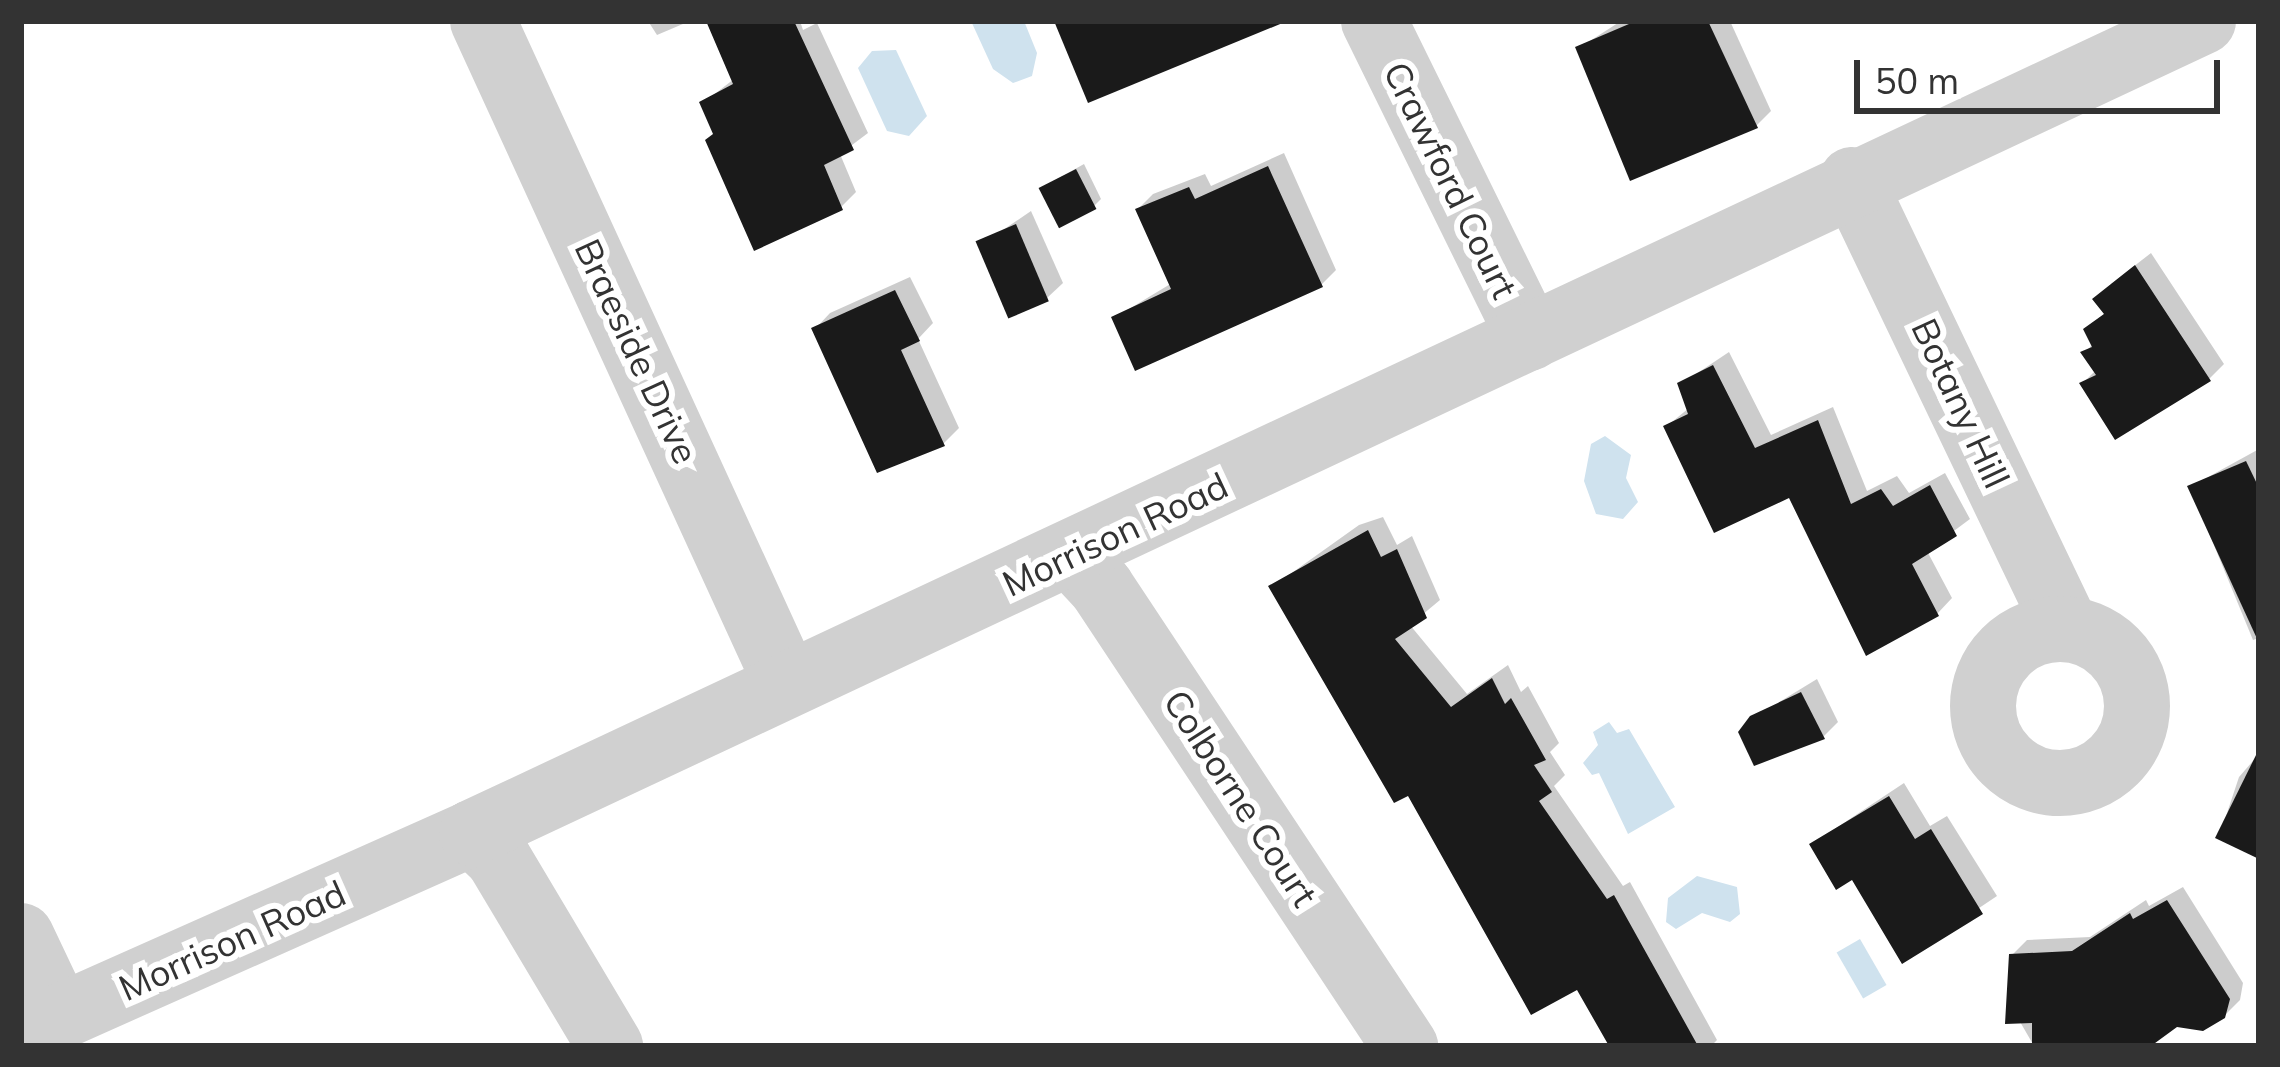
<!DOCTYPE html>
<style>
body{margin:0}
#map{position:relative;width:2280px;height:1067px;overflow:hidden;background:#fff;font-family:Mulish,sans-serif}
div>[style]{position:absolute}
[style*='--x']{left:calc(var(--x)*1px);top:calc(var(--y)*1px);width:calc(var(--w)*1px);rotate:calc(var(--a)*1deg)}
.water>*{inset:0;background:#cfe2ee;transform-origin:0 0}
.shadow>*{inset:0;background:#0003}
.building>*{inset:0;background:#1a1a1a;transform-origin:0 0}
.minor>*{height:66px;margin:-33px;padding:0 33px;transform-origin:33px;border-radius:33px;background:#d0d0d0}
.minor>.ring{margin:-33px;padding:0;box-sizing:content-box;background:none;border:66px solid #d0d0d0;border-radius:50%}
span{translate:-50% -50%;white-space:nowrap;text-align:center;line-height:1.15;-webkit-text-stroke:12px #fff;paint-order:stroke}
.street-label{font-size:36px;color:#333}
.frame{position:absolute;inset:0;border:24px solid #333;pointer-events:none}
.scale{position:absolute;left:1854px;top:60px;width:366px;height:54px;box-sizing:border-box;border:6px solid #333;border-top:0;padding-left:15px;font-size:36px;line-height:42px;white-space:nowrap;color:#333;-webkit-text-stroke:9px #fff;paint-order:stroke}
</style>
<div id="map">
<div class="water">
<i style="clip-path:polygon(971px 21px,1024px 21px,1037px 53px,1032px 76px,1013px 83px,993px 69px)"></i>
<i style="clip-path:polygon(896px 50px,927px 116px,909px 136px,887px 131px,858px 68px,872px 51px)"></i>
<i style="clip-path:polygon(1605px 436px,1631px 455px,1626px 478px,1638px 502px,1623px 519px,1596px 514px,1584px 481px,1591px 444px)"></i>
<i style="clip-path:polygon(1609px 722px,1617px 733px,1629px 729px,1675px 807px,1628px 834px,1599px 773px,1592px 775px,1583px 763px,1598px 745px,1593px 732px)"></i>
<i style="clip-path:polygon(1697px 876px,1737px 887px,1740px 914px,1730px 922px,1702px 913px,1676px 929px,1666px 922px,1668px 898px)"></i>
<i style="left:1860px;top:939px;width:53px;height:27px;rotate:60deg"></i>
</div>
<div class="shadow">
<i style="clip-path:polygon(648px 21px,690px 21px,657px 35px)"></i>
<i style="clip-path:polygon(709px 21px,800px 21px,803px 30px,817px 23px,868px 133px,840px 154px,856px 192px,841px 207px,716px 134px,703px 103px,734px 79px)"></i>
<i style="clip-path:polygon(1621px 21px,1730px 21px,1771px 111px,1756px 126px,1579px 48px)"></i>
<i style="clip-path:polygon(1284px 153px,1336px 270px,1321px 285px,1114px 318px,1172px 283px,1138px 209px,1153px 194px,1205px 174px,1211px 186px)"></i>
<i style="clip-path:polygon(1084px 164px,1101px 199px,1094px 206px,1041px 188px)"></i>
<i style="clip-path:polygon(1031px 211px,1063px 283px,1047px 298px,981px 245px)"></i>
<i style="clip-path:polygon(2151px 253px,2224px 364px,2209px 379px,2082px 384px,2096px 370px,2084px 353px,2093px 344px,2086px 330px,2106px 312px,2111px 284px)"></i>
<i style="clip-path:polygon(910px 277px,933px 323px,918px 339px,959px 428px,944px 443px,879px 469px,815px 329px,830px 313px)"></i>
<i style="clip-path:polygon(1729px 352px,1771px 435px,1833px 407px,1867px 491px,1897px 476px,1909px 493px,1945px 473px,1970px 519px,1927px 551px,1952px 598px,1937px 614px,1790px 495px,1667px 426px,1689px 408px,1681px 384px)"></i>
<i style="clip-path:polygon(2259px 449px,2259px 638px,2253px 640px,2190px 487px)"></i>
<i style="clip-path:polygon(1383px 517px,1397px 545px,1412px 536px,1440px 600px,1410px 625px,1467px 694px,1508px 665px,1521px 692px,1528px 686px,1559px 743px,1550px 752px,1565px 775px,1554px 786px,1623px 886px,1630px 882px,1717px 1040px,1711px 1046px,1612px 1046px,1578px 986px,1272px 587px,1359px 525px)"></i>
<i style="clip-path:polygon(1817px 679px,1838px 722px,1823px 737px,1753px 718px)"></i>
<i style="clip-path:polygon(2259px 754px,2259px 855px,2219px 837px,2239px 777px)"></i>
<i style="clip-path:polygon(1904px 783px,1930px 826px,1947px 816px,1997px 896px,1903px 959px,1853px 875px,1812px 844px)"></i>
<i style="clip-path:polygon(2183px 887px,2243px 983px,2240px 1000px,2224px 1016px,2176px 1024px,2145px 1046px,2034px 1046px,2019px 1020px,2012px 955px,2027px 940px,2090px 937px,2146px 900px,2149px 906px)"></i>
</div>
<div class="building">
<i style="clip-path:polygon(706px 21px,794px 21px,854px 150px,824px 165px,843px 210px,754px 251px,705px 140px,713px 134px,699px 102px,733px 84px)"></i>
<i style="clip-path:polygon(1054px 21px,1284px 21px,1285px 22px,1088px 103px)"></i>
<i style="clip-path:polygon(1636px 21px,1708px 21px,1758px 128px,1630px 181px,1575px 47px)"></i>
<i style="clip-path:polygon(1268px 166px,1323px 287px,1135px 371px,1111px 317px,1171px 289px,1135px 209px,1189px 187px,1195px 199px)"></i>
<i style="left:1076px;top:169px;width:45px;height:42px;rotate:63deg"></i>
<i style="left:1016px;top:224px;width:84px;height:44px;rotate:67deg"></i>
<i style="clip-path:polygon(2135px 265px,2211px 381px,2115px 440px,2079px 383px,2096px 375px,2080px 352px,2092px 347px,2083px 329px,2104px 314px,2092px 299px)"></i>
<i style="clip-path:polygon(895px 290px,920px 341px,901px 350px,945px 446px,877px 473px,811px 328px)"></i>
<i style="clip-path:polygon(1713px 365px,1755px 448px,1818px 420px,1851px 504px,1881px 489px,1893px 506px,1930px 485px,1957px 536px,1912px 564px,1939px 616px,1866px 656px,1789px 498px,1714px 533px,1663px 426px,1688px 414px,1677px 383px)"></i>
<i style="clip-path:polygon(2246px 461px,2259px 488px,2259px 643px,2187px 486px)"></i>
<i style="clip-path:polygon(1368px 530px,1381px 557px,1397px 549px,1427px 618px,1395px 639px,1451px 707px,1492px 678px,1505px 704px,1511px 698px,1546px 760px,1534px 765px,1552px 792px,1539px 801px,1607px 899px,1614px 895px,1698px 1046px,1609px 1046px,1577px 990px,1531px 1015px,1408px 796px,1394px 803px,1268px 586px)"></i>
<i style="clip-path:polygon(1801px 692px,1825px 739px,1754px 766px,1738px 732px,1750px 716px)"></i>
<i style="clip-path:polygon(2259px 749px,2259px 859px,2215px 838px)"></i>
<i style="clip-path:polygon(1889px 796px,1915px 839px,1931px 829px,1983px 914px,1902px 964px,1852px 880px,1836px 890px,1809px 844px)"></i>
<i style="clip-path:polygon(2167px 900px,2230px 999px,2225px 1018px,2203px 1031px,2177px 1027px,2151px 1046px,2032px 1046px,2032px 1023px,2005px 1024px,2009px 954px,2072px 951px,2130px 913px,2133px 919px)"></i>
</div>
<div class="minor">
<i style="--x:483;--y:21;--w:729;--a:65.37"></i>
<i style="--x:1374;--y:21;--w:353;--a:63.8"></i>
<i style="--x:1852;--y:180;--w:497;--a:64.4"></i>
<i style="--x:1071;--y:555;--w:44;--a:46.8"></i>
<i style="--x:1101;--y:587;--w:551;--a:56.48"></i>
<i class="ring" style="left:1983px;top:629px;width:88px;height:88px"></i>
<i style="--x:472;--y:833;--w:36;--a:44"></i>
<i style="--x:498;--y:858;--w:219;--a:59.2"></i>
<i style="--x:21;--y:936;--w:89;--a:64.6"></i>
<i style="--x:21;--y:1034;--w:494;--a:-24"></i>
<i style="--x:472;--y:833;--w:1912;--a:-25.13"></i>
</div>
<div class="street-label">
<span style="left:1451px;top:180px;rotate:64deg">Crawford Court</span>
<span style="left:637px;top:351px;rotate:65deg">Braeside Drive</span>
<span style="left:1961px;top:403px;rotate:65deg">Botany Hill</span>
<span style="left:1115px;top:534px;rotate:-25deg">Morrison Road</span>
<span style="left:1241px;top:798px;rotate:57deg">Colborne Court</span>
<span style="left:232px;top:940px;rotate:-24deg">Morrison Road</span>
</div>
<div class="frame"></div>
<div class="scale">50 m</div>
</div>
